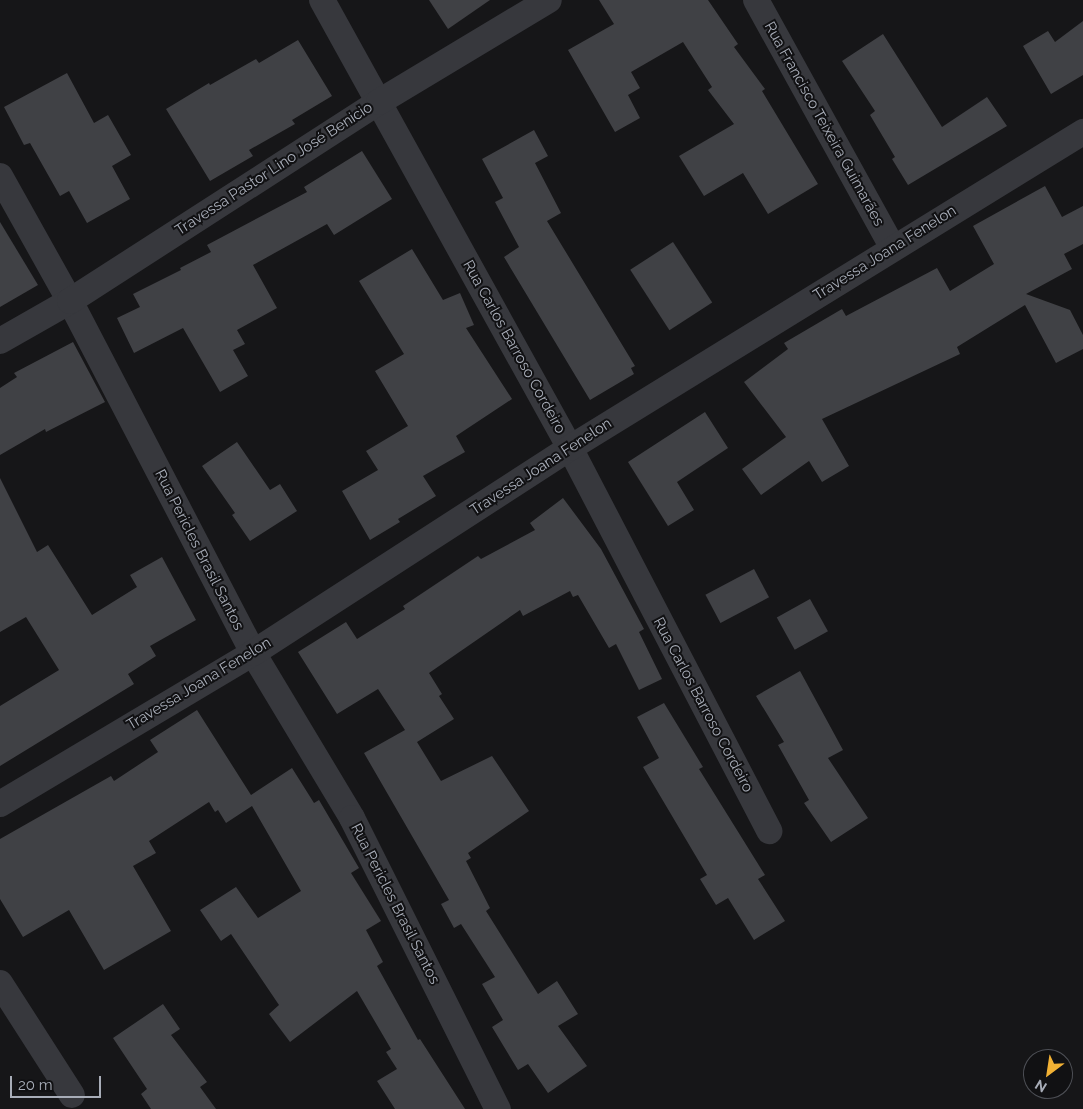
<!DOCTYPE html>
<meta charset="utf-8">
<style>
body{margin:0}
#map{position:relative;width:1083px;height:1109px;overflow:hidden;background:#161618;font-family:Raleway,sans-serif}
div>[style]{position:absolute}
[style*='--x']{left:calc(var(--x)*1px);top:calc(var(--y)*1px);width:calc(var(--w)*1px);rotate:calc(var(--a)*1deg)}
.building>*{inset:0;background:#404145;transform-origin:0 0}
.minor>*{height:26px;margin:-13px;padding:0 13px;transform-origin:13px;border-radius:13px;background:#37383d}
span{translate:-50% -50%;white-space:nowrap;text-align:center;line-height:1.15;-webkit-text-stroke:4px #111113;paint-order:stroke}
.street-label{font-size:15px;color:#a8adb8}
.north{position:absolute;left:1023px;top:1049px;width:50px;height:50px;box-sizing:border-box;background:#111113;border:1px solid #4d4f55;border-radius:50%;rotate:211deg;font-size:14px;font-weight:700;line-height:20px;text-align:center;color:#a8adb8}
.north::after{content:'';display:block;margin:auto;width:18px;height:22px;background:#f2b134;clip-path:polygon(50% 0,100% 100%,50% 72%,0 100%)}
.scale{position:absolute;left:10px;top:1076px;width:91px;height:22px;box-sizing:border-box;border:2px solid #a8adb8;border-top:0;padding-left:6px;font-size:15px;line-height:18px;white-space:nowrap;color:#a8adb8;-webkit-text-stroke:4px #111113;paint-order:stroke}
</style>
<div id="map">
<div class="building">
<i style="clip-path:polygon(429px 0,490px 0,448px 29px)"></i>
<i style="clip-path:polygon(599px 0,708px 0,738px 44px,734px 47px,765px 89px,762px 91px,818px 184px,768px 214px,743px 173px,704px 196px,679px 156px,734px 124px,708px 90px,712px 87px,683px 42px,631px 72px,640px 88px,628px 95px,640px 118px,615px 132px,568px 50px,614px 24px)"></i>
<i style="clip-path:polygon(1083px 21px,1083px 75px,1051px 94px,1023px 46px,1048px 31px,1055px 42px)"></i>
<i style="clip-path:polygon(883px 34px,942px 127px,987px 97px,1007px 126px,908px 185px,892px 159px,895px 157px,870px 115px,875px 111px,842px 61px)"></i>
<i style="clip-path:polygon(298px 40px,332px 96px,292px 120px,295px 124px,249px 150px,253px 156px,210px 181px,166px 109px,209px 83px,210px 85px,256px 59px,259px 63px)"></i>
<i style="clip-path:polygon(67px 73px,94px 123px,108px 115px,131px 155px,112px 166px,130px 199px,87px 223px,69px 191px,60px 196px,30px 143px,24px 145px,4px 107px)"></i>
<i style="clip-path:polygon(534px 130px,548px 156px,535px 163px,561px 213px,547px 221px,635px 366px,631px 368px,634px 374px,590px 400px,504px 257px,519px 247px,495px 202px,503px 198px,482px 159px)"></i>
<i style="clip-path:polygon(362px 151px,392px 199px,334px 235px,327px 224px,253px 265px,277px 308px,237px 330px,245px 344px,233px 350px,248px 376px,220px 392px,183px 328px,134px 353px,117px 318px,140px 307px,133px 294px,181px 270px,180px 268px,211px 252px,207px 245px,307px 192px,304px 187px)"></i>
<i style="clip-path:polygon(1045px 186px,1062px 217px,1083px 206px,1083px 244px,1064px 254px,1072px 269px,1026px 294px,1070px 310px,1083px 335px,1083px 349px,1056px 363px,1025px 305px,957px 347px,960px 354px,822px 419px,849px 466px,822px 482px,809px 461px,761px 495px,742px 469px,786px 437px,744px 382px,788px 349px,784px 343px,842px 309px,846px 316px,937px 268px,950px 291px,994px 264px,973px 226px)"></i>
<i style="clip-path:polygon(0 222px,38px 285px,0 307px)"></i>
<i style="left:673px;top:242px;width:72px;height:51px;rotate:57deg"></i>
<i style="clip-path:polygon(412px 249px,443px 300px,460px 293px,474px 325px,466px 328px,512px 399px,456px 436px,465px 452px,423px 476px,436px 496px,398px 519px,400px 522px,370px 540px,342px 491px,378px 470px,366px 451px,408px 426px,375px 371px,404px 354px,359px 281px)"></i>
<i style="clip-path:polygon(73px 342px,105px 402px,46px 432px,45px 429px,0 455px,0 388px,17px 377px,14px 373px)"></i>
<i style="clip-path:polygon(705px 412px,728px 448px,677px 482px,694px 510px,668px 526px,628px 462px)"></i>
<i style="clip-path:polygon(237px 442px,270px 490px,280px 484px,297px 511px,250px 541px,232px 515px,235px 513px,202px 466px)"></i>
<i style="clip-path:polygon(0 478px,37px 552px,48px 545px,92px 615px,137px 587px,130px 575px,162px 557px,196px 620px,150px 646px,156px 656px,128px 674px,134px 684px,0 766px,0 706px,59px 670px,26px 617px,0 632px)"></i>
<i style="clip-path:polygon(563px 498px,601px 549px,644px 629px,639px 632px,662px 679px,639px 690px,616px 644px,609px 648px,578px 595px,573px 597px,570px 591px,523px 616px,520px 610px,429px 673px,442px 694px,439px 696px,454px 719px,417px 742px,441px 781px,492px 756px,529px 811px,468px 853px,471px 858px,466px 861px,490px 908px,486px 911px,538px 994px,557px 981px,578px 1014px,558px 1026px,587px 1066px,548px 1093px,528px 1064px,518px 1070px,492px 1027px,503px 1020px,482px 984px,495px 977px,461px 924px,454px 928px,441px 904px,449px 900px,364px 753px,405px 730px,378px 689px,337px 714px,298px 652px,346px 622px,357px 639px,405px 609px,403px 606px,478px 556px,481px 559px,535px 530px,530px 523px)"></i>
<i style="left:754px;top:569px;width:32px;height:55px;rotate:62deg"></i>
<i style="left:810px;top:599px;width:37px;height:38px;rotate:61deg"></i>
<i style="clip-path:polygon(800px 671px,843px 750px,828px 758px,868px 818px,831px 842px,804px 803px,809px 800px,778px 745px,784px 742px,756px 696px)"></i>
<i style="clip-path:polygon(664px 703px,703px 767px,699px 769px,765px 875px,758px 879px,785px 921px,754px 940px,728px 898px,716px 905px,700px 879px,707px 875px,643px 767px,659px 758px,637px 717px)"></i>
<i style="clip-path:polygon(197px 710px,251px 795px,292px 768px,314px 803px,319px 800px,359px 868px,351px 873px,381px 921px,366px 930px,383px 962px,377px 966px,418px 1040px,420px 1039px,465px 1109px,395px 1109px,377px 1081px,397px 1069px,386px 1052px,391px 1049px,357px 991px,290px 1042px,269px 1014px,279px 1005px,231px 934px,221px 941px,200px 910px,236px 887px,258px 918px,301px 891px,252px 806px,226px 823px,218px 810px,215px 812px,209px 802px,149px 841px,156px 853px,133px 866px,171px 931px,104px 970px,69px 910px,23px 937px,0 899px,0 839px,111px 776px,114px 781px,158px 752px,150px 740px)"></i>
<i style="clip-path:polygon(163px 1004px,180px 1029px,171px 1035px,207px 1082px,200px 1087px,216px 1109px,151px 1109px,141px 1094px,147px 1089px,113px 1038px)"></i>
</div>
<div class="minor">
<i style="--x:322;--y:0;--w:512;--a:61.03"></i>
<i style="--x:570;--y:448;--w:432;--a:62.5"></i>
<i style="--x:756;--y:0;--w:283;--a:61.1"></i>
<i style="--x:0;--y:176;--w:143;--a:60.8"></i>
<i style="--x:70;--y:301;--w:397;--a:62.5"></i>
<i style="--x:253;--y:653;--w:192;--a:59"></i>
<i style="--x:352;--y:818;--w:326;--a:63.4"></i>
<i style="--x:0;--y:341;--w:81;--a:-29.7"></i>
<i style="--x:70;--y:301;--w:368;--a:-32.8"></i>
<i style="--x:379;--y:102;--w:198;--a:-31"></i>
<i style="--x:0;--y:804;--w:295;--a:-30.8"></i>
<i style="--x:253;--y:653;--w:378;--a:-32.9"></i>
<i style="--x:570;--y:448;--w:603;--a:-31.63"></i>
<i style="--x:0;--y:983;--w:133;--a:57.3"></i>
</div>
<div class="street-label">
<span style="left:824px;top:124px;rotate:61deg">Rua Francisco Teixeira Guimarães</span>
<span style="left:274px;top:169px;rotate:-33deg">Travessa Pastor Lino José Benicio</span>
<span style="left:885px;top:253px;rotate:-32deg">Travessa Joana Fenelon</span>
<span style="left:514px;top:347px;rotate:61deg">Rua Carlos Barroso Cordeiro</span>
<span style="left:541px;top:467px;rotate:-33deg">Travessa Joana Fenelon</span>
<span style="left:199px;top:550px;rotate:63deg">Rua Pericles Brasil Santos</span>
<span style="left:199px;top:684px;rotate:-31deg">Travessa Joana Fenelon</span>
<span style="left:703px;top:705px;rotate:62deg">Rua Carlos Barroso Cordeiro</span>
<span style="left:395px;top:904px;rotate:63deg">Rua Pericles Brasil Santos</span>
</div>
<div class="north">N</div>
<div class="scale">20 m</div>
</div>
